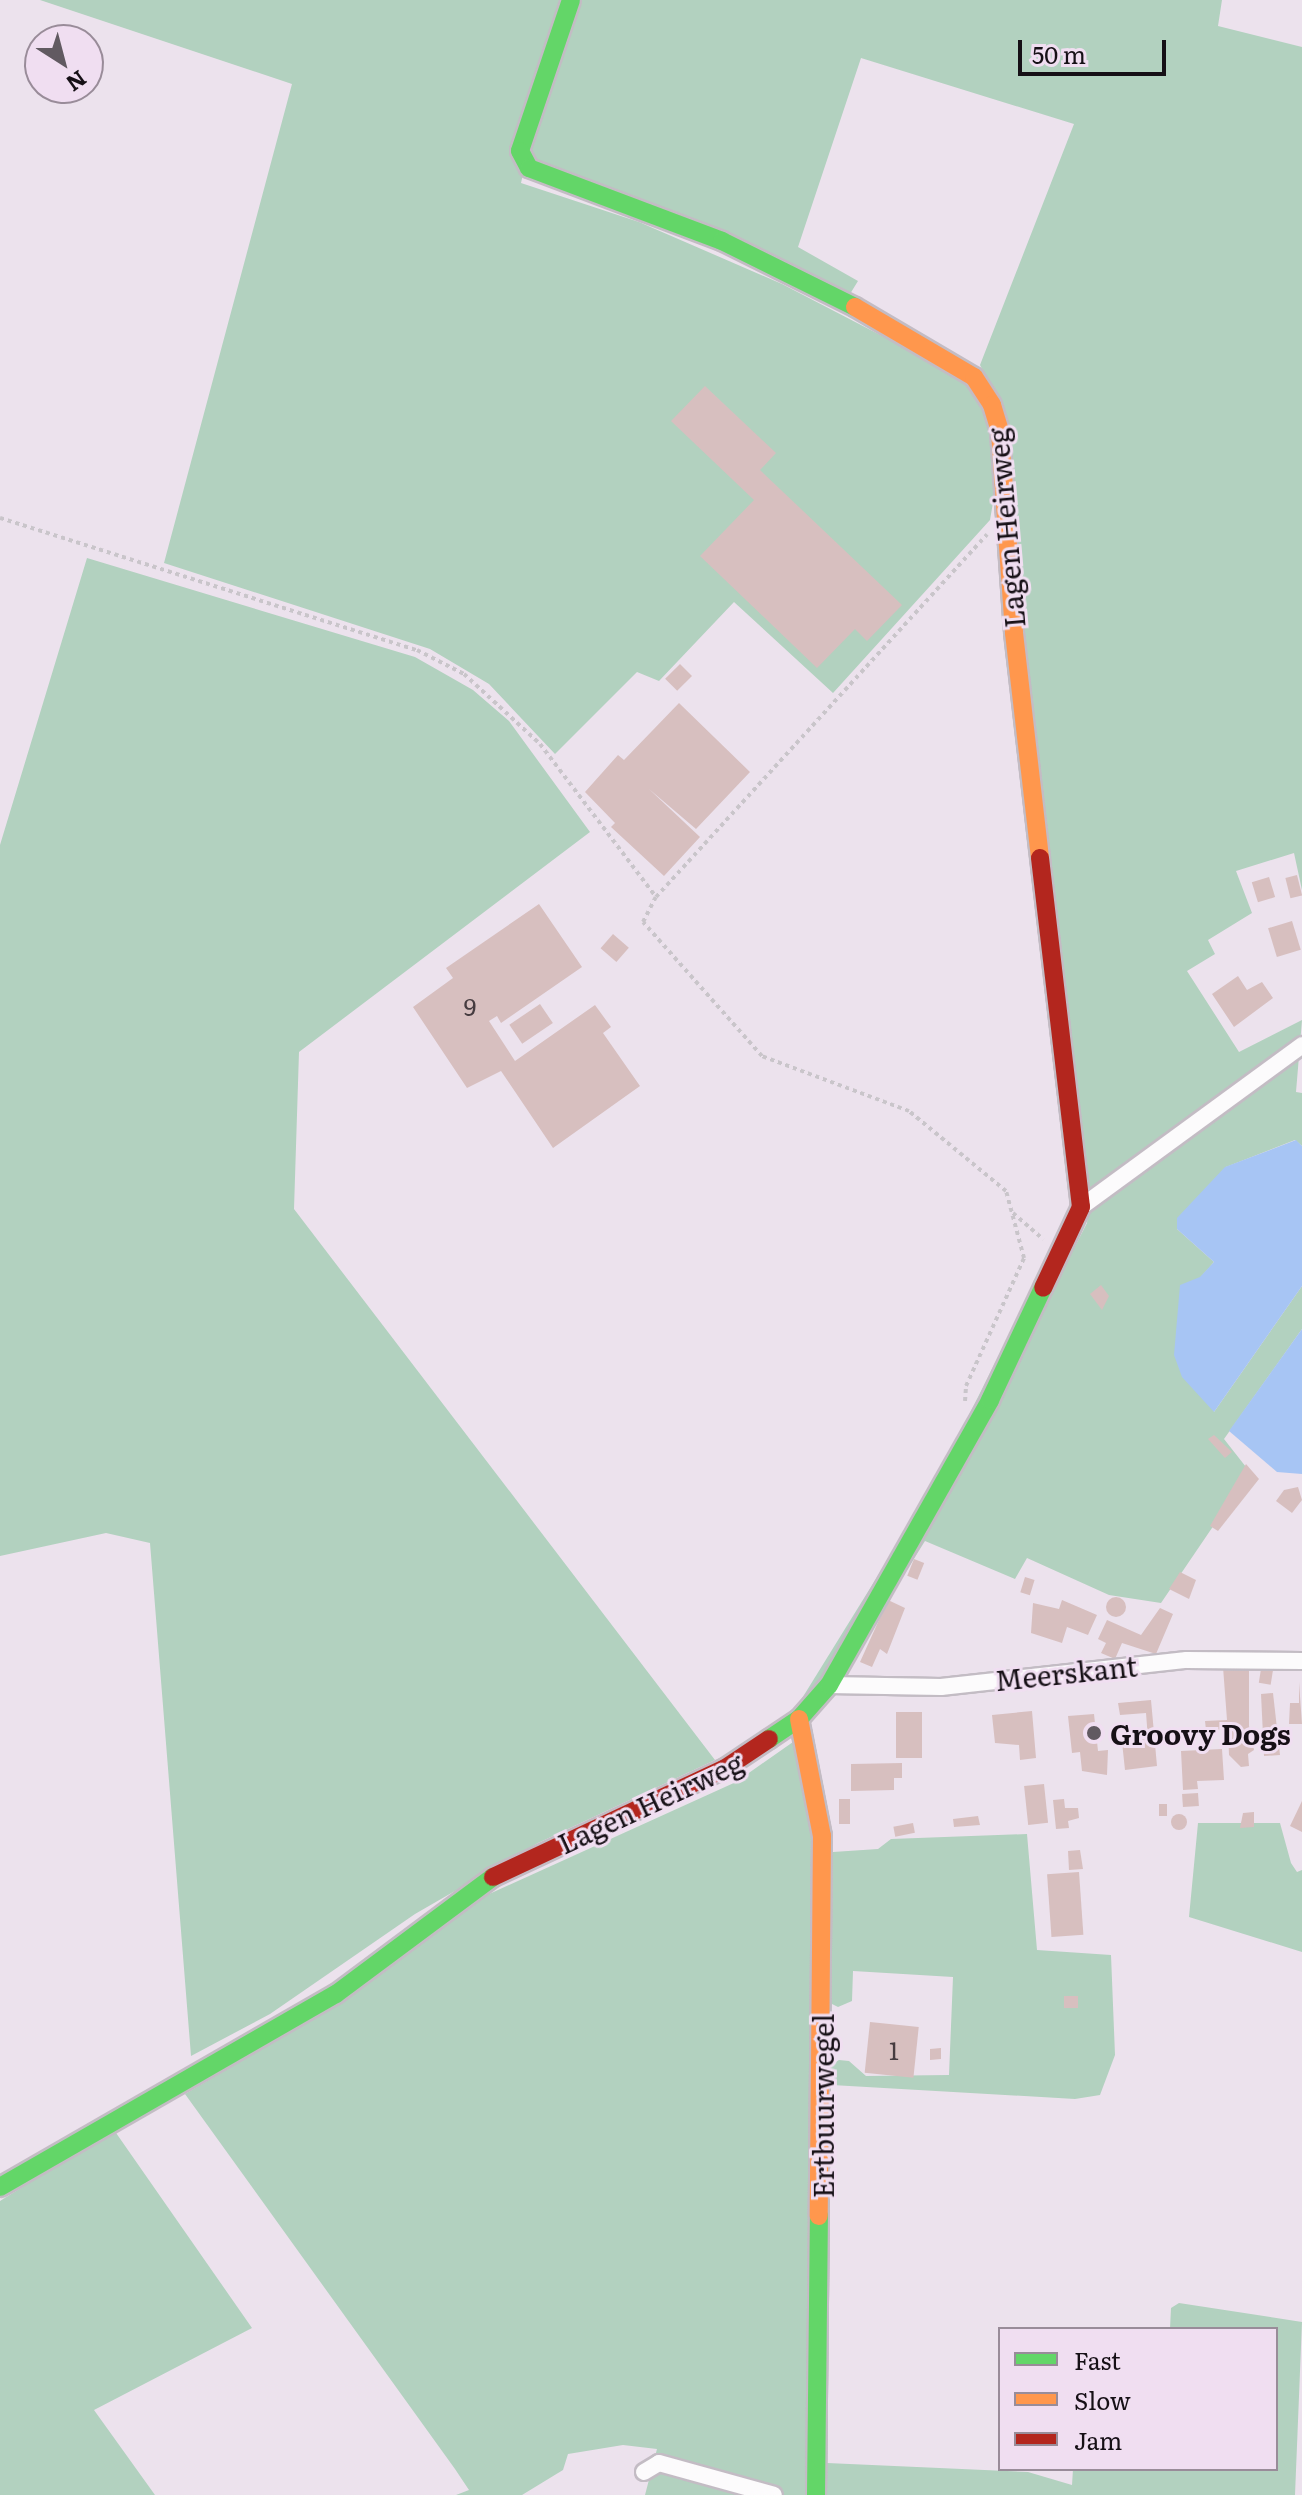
<!DOCTYPE html>
<style>
body{margin:0}
#map{position:relative;width:1302px;height:2495px;overflow:hidden;background:#ece2ed;font-family:Literata,serif}
div>[style]{position:absolute}
[style*='--x']{left:calc(var(--x)*1px);top:calc(var(--y)*1px);width:calc(var(--w)*1px);rotate:calc(var(--a)*1deg)}
.green>*{inset:0;background:#b2d1bf}
.water>*{inset:0;background:#a7c5f4}
.building>*{inset:0;background:#d7bfbf;transform-origin:0 0}
.round{border-radius:50%}
.path>*{height:4px;margin-top:-2px;transform-origin:0;background:repeating-linear-gradient(90deg,#c9c5ca 0 4px,transparent 0 8px)}
.roads{filter:drop-shadow(2px 0 #c3bcc4) drop-shadow(-2px 0 #c3bcc4) drop-shadow(0 2px #c3bcc4) drop-shadow(0 -2px #c3bcc4)}
.street>*{height:16px;margin:-8px;padding:0 8px;transform-origin:8px;border-radius:8px;background:#fcfbfc}
.fast>*{height:18px;margin:-9px;padding:0 9px;transform-origin:9px;border-radius:9px;background:#63d668}
.slow>*{height:18px;margin:-9px;padding:0 9px;transform-origin:9px;border-radius:9px;background:#ff974d}
.jam>*{height:18px;margin:-9px;padding:0 9px;transform-origin:9px;border-radius:9px;background:#b3261e}
.dots>*{width:22px;height:22px;translate:-50% -50%;box-sizing:border-box;border:4px solid #f0def1;border-radius:50%}
span{translate:-50% -50%;white-space:nowrap;text-align:center;line-height:1.15;-webkit-text-stroke:6px #f0def1;paint-order:stroke}
.number-label{font-size:24px;color:#463c40}
.number-label span{-webkit-text-stroke-width:0}
.street-label{font-size:28px;color:#161016}
.poi-label{font-size:28px;color:#161016;font-weight:700}
.left{translate:0 -50%;text-align:left}
.legend{position:absolute;left:998px;top:2327px;width:280px;height:144px;box-sizing:border-box;background:#f0def1;border:2px solid #998c99;margin:0;padding:10px 14px;list-style:none;font-size:24px;color:#161016}
.legend li{display:flex;align-items:center;gap:16px;height:40px}
.legend b{width:40px;border:2px solid #998c99}
.north{position:absolute;left:24px;top:24px;width:80px;height:80px;box-sizing:border-box;background:#f0def1;border:2px solid #998c99;border-radius:50%;rotate:144deg;font-size:22px;font-weight:700;line-height:32px;text-align:center;color:#161016}
.north::after{content:'';display:block;margin:auto;width:28px;height:36px;background:#615a61;clip-path:polygon(50% 0,100% 100%,50% 72%,0 100%)}
.scale{position:absolute;left:1018px;top:40px;width:148px;height:36px;box-sizing:border-box;border:4px solid #161016;border-top:0;padding-left:10px;font-size:24px;line-height:28px;white-space:nowrap;color:#161016;-webkit-text-stroke:6px #f0def1;paint-order:stroke}
</style>
<div id="map">
<div class="green">
<i style="clip-path:polygon(40px 0,1222px 0,1218px 26px,1302px 47px,1302px 890px,1294px 853px,1236px 871px,1252px 913px,1208px 940px,1215px 954px,1187px 971px,1239px 1052px,1302px 1020px,1296px 1092px,1302px 1093px,1302px 1146px,1295px 1140px,1226px 1167px,1177px 1229px,1214px 1262px,1201px 1277px,1214px 1412px,1302px 1286px,1302px 1329px,1224px 1439px,1257px 1481px,1233px 1497px,1161px 1603px,1109px 1595px,1027px 1558px,1015px 1579px,925px 1541px,845px 1669px,796px 1708px,934px 1485px,1050px 1253px,1067px 1262px,1087px 1223px,1090px 1196px,1020px 627px,1009px 423px,980px 365px,1074px 124px,861px 58px,798px 247px,858px 281px,850px 294px,524px 170px,521px 183px,639px 222px,782px 284px,940px 366px,967px 386px,989px 419px,995px 491px,990px 520px,833px 693px,734px 602px,659px 681px,637px 672px,555px 754px,489px 684px,430px 649px,164px 563px,292px 84px)"></i>
<i style="clip-path:polygon(87px 558px,415px 657px,473px 690px,509px 721px,590px 832px,299px 1052px,294px 1209px,715px 1760px,538px 1843px,415px 1914px,270px 2014px,191px 2056px,150px 1543px,106px 1533px,0 1556px,0 845px)"></i>
<i style="clip-path:polygon(793px 1742px,811px 1805px,827px 2463px,1028px 2472px,1072px 2485px,1073px 2469px,1276px 2469px,1276px 2329px,1170px 2329px,1171px 2308px,1179px 2303px,1302px 2322px,1295px 2495px,645px 2495px,657px 2449px,623px 2445px,568px 2454px,563px 2470px,522px 2495px,456px 2495px,469px 2490px,455px 2469px,185px 2094px,353px 1995px,487px 1895px,736px 1782px)"></i>
<i style="clip-path:polygon(1198px 1823px,1280px 1823px,1291px 1863px,1297px 1872px,1302px 1870px,1302px 1952px,1189px 1917px)"></i>
<i style="clip-path:polygon(1027px 1834px,1037px 1950px,1111px 1955px,1115px 2055px,1100px 2095px,1075px 2099px,832px 2085px,829px 2066px,839px 2060px,849px 2061px,866px 2076px,949px 2075px,953px 1977px,853px 1971px,852px 2001px,838px 2007px,830px 2003px,833px 1852px,878px 1849px,891px 1839px)"></i>
<i style="clip-path:polygon(114px 2130px,252px 2328px,94px 2410px,155px 2495px,0 2495px,0 2201px)"></i>
</div>
<div class="water">
<i style="clip-path:polygon(1296px 1140px,1302px 1146px,1302px 1286px,1214px 1412px,1182px 1377px,1174px 1355px,1180px 1285px,1200px 1277px,1214px 1262px,1177px 1229px,1177px 1218px,1225px 1167px)"></i>
<i style="clip-path:polygon(1302px 1329px,1302px 1474px,1277px 1472px,1229px 1431px)"></i>
</div>
<div class="building">
<i style="clip-path:polygon(705px 386px,776px 453px,760px 470px,902px 605px,867px 641px,855px 629px,817px 668px,700px 556px,754px 500px,671px 421px)"></i>
<i style="left:680px;top:664px;width:17px;height:21px;rotate:45deg"></i>
<i style="clip-path:polygon(679px 703px,750px 772px,696px 829px,649px 789px,700px 837px,664px 876px,611px 827px,615px 823px,585px 792px,618px 755px,624px 760px)"></i>
<i style="left:1297px;top:875px;width:21px;height:12px;rotate:76deg"></i>
<i style="left:1269px;top:877px;width:21px;height:18px;rotate:73deg"></i>
<i style="clip-path:polygon(539px 904px,582px 967px,501px 1023px,497px 1016px,489px 1021px,515px 1061px,595px 1005px,611px 1027px,603px 1033px,640px 1086px,553px 1148px,501px 1071px,467px 1088px,413px 1007px,453px 978px,446px 968px)"></i>
<i style="left:1292px;top:921px;width:30px;height:25px;rotate:73deg"></i>
<i style="left:613px;top:934px;width:21px;height:19px;rotate:41deg"></i>
<i style="clip-path:polygon(1238px 976px,1247px 990px,1262px 982px,1273px 998px,1234px 1027px,1212px 994px)"></i>
<i style="left:540px;top:1004px;width:23px;height:37px;rotate:56deg"></i>
<i style="clip-path:polygon(1101px 1285px,1109px 1296px,1102px 1310px,1090px 1294px)"></i>
<i style="clip-path:polygon(1214px 1435px,1232px 1452px,1225px 1458px,1208px 1439px)"></i>
<i style="clip-path:polygon(1246px 1464px,1259px 1479px,1218px 1531px,1210px 1526px)"></i>
<i style="clip-path:polygon(1298px 1487px,1302px 1500px,1292px 1513px,1276px 1501px,1284px 1490px)"></i>
<i style="left:914px;top:1559px;width:11px;height:18px;rotate:22deg"></i>
<i style="clip-path:polygon(1180px 1572px,1196px 1580px,1189px 1599px,1169px 1589px)"></i>
<i style="left:1025px;top:1577px;width:10px;height:16px;rotate:17deg"></i>
<i class="round" style="left:1106px;top:1597px;width:20px;height:20px"></i>
<i style="clip-path:polygon(888px 1600px,905px 1608px,887px 1654px,880px 1649px,872px 1667px,860px 1662px)"></i>
<i style="clip-path:polygon(1062px 1600px,1097px 1615px,1088px 1635px,1067px 1627px,1062px 1643px,1031px 1633px,1033px 1603px,1059px 1609px)"></i>
<i style="clip-path:polygon(1160px 1608px,1173px 1614px,1156px 1654px,1122px 1643px,1115px 1659px,1101px 1653px,1106px 1643px,1098px 1639px,1107px 1620px,1141px 1635px)"></i>
<i style="clip-path:polygon(1249px 1666px,1249px 1726px,1254px 1750px,1248px 1754px,1249px 1766px,1241px 1767px,1229px 1755px,1228px 1729px,1206px 1730px,1205px 1721px,1227px 1720px,1223px 1667px)"></i>
<i style="left:1261px;top:1669px;width:12px;height:14px;rotate:9deg"></i>
<i style="clip-path:polygon(1299px 1682px,1302px 1724px,1289px 1724px,1290px 1703px,1299px 1703px)"></i>
<i style="clip-path:polygon(1273px 1693px,1280px 1755px,1264px 1756px,1261px 1694px)"></i>
<i style="clip-path:polygon(1151px 1700px,1157px 1766px,1125px 1770px,1122px 1742px,1148px 1739px,1146px 1713px,1120px 1715px,1118px 1703px)"></i>
<i style="clip-path:polygon(1032px 1711px,1036px 1758px,1020px 1760px,1019px 1745px,995px 1743px,992px 1715px)"></i>
<i style="left:896px;top:1712px;width:26px;height:46px"></i>
<i style="clip-path:polygon(1094px 1714px,1098px 1751px,1108px 1750px,1107px 1775px,1082px 1771px,1080px 1752px,1072px 1753px,1068px 1716px)"></i>
<i style="clip-path:polygon(1222px 1749px,1224px 1780px,1197px 1781px,1198px 1789px,1183px 1790px,1181px 1751px)"></i>
<i style="clip-path:polygon(902px 1763px,902px 1778px,894px 1778px,894px 1790px,851px 1791px,851px 1764px)"></i>
<i style="left:1044px;top:1784px;width:39px;height:20px;rotate:84deg"></i>
<i style="left:1198px;top:1793px;width:13px;height:16px;rotate:86deg"></i>
<i style="left:839px;top:1799px;width:11px;height:25px"></i>
<i style="clip-path:polygon(1064px 1799px,1065px 1808px,1078px 1808px,1079px 1818px,1068px 1821px,1069px 1828px,1056px 1829px,1053px 1800px)"></i>
<i style="clip-path:polygon(1302px 1801px,1302px 1832px,1290px 1826px)"></i>
<i style="left:1159px;top:1804px;width:8px;height:12px"></i>
<i style="clip-path:polygon(1254px 1812px,1254px 1827px,1240px 1828px,1243px 1813px)"></i>
<i class="round" style="left:1171px;top:1814px;width:16px;height:16px"></i>
<i style="clip-path:polygon(978px 1816px,980px 1825px,954px 1827px,953px 1819px)"></i>
<i style="left:913px;top:1823px;width:10px;height:20px;rotate:79deg"></i>
<i style="clip-path:polygon(1080px 1850px,1083px 1869px,1069px 1870px,1068px 1851px)"></i>
<i style="left:1079px;top:1872px;width:63px;height:32px;rotate:86deg"></i>
<i style="left:1064px;top:1996px;width:14px;height:12px"></i>
<i style="left:870px;top:2022px;width:49px;height:51px;rotate:6deg"></i>
<i style="clip-path:polygon(941px 2048px,941px 2059px,930px 2060px,930px 2049px)"></i>
</div>
<div class="path">
<i style="--x:0;--y:518;--w:437;--a:17.6"></i>
<i style="--x:417;--y:650;--w:53;--a:27.1"></i>
<i style="--x:464;--y:674;--w:103;--a:42.6"></i>
<i style="--x:540;--y:744;--w:192;--a:52.8"></i>
<i style="--x:1013;--y:1213;--w:40;--a:41"></i>
<i style="--x:965;--y:1401;--w:15;--a:-86"></i>
<i style="--x:966;--y:1386;--w:141;--a:-65.6"></i>
<i style="--x:1024;--y:1258;--w:69;--a:-105"></i>
<i style="--x:1006;--y:1191;--w:126;--a:-140.5"></i>
<i style="--x:909;--y:1111;--w:157;--a:-159.5"></i>
<i style="--x:762;--y:1056;--w:179;--a:-131.6"></i>
<i style="--x:643;--y:922;--w:28;--a:-63"></i>
<i style="--x:656;--y:897;--w:491;--a:-47.6"></i>
</div>
<div class="roads">
<div class="street">
<i style="--x:1081;--y:1207;--w:274;--a:-36.2"></i>
<i style="--x:829;--y:1685;--w:112;--a:1"></i>
<i style="--x:941;--y:1687;--w:247;--a:-6.3"></i>
<i style="--x:1187;--y:1660;--w:115;--a:0.5"></i>
<i style="--x:644;--y:2472;--w:17;--a:-31"></i>
<i style="--x:659;--y:2463;--w:119;--a:15.5"></i>
</div>
<div class="fast">
<i style="--x:571;--y:0;--w:159;--a:108.7"></i>
<i style="--x:520;--y:151;--w:19;--a:62"></i>
<i style="--x:529;--y:168;--w:206;--a:20.7"></i>
<i style="--x:722;--y:241;--w:148;--a:26.4"></i>
<i style="--x:769;--y:1739;--w:36;--a:-34"></i>
<i style="--x:799;--y:1719;--w:45;--a:-48.6"></i>
<i style="--x:829;--y:1685;--w:327;--a:-60.5"></i>
<i style="--x:990;--y:1400;--w:124;--a:-64.7"></i>
<i style="--x:0;--y:2187;--w:387;--a:-29.9"></i>
<i style="--x:336;--y:1994;--w:196;--a:-36.7"></i>
<i style="--x:816;--y:2495;--w:279;--a:-89.4"></i>
</div>
<div class="slow">
<i style="--x:855;--y:307;--w:138;--a:30.5"></i>
<i style="--x:974;--y:377;--w:33;--a:57"></i>
<i style="--x:992;--y:405;--w:28;--a:73"></i>
<i style="--x:1000;--y:432;--w:201;--a:86"></i>
<i style="--x:1014;--y:633;--w:226;--a:83.4"></i>
<i style="--x:799;--y:1719;--w:119;--a:78.9"></i>
<i style="--x:822;--y:1836;--w:380;--a:90.5"></i>
</div>
<div class="jam">
<i style="--x:1040;--y:858;--w:351;--a:83.3"></i>
<i style="--x:1081;--y:1207;--w:89;--a:115.1"></i>
<i style="--x:493;--y:1877;--w:255;--a:-25.1"></i>
<i style="--x:724;--y:1769;--w:54;--a:-33.7"></i>
</div>
</div>
<div class="dots">
<i style="left:1094px;top:1733px;background:#615a61"></i>
</div>
<div class="number-label">
<span style="left:470px;top:1006px">9</span>
<span style="left:894px;top:2050px">1</span>
</div>
<div class="street-label">
<span style="left:1005px;top:528px;rotate:-95deg">Lagen Heirweg</span>
<span style="left:1066px;top:1672px;rotate:-6deg">Meerskant</span>
<span style="left:650px;top:1802px;rotate:-25deg">Lagen Heirweg</span>
<span style="left:822px;top:2106px;rotate:-90deg">Ertbuurwegel</span>
</div>
<div class="poi-label">
<span class="left" style="left:1110px;top:1733px">Groovy Dogs</span>
</div>
<ul class="legend">
<li><b style="height:10px;background:#63d668"></b>Fast</li>
<li><b style="height:10px;background:#ff974d"></b>Slow</li>
<li><b style="height:10px;background:#b3261e"></b>Jam</li>
</ul>
<div class="north">N</div>
<div class="scale">50 m</div>
</div>
